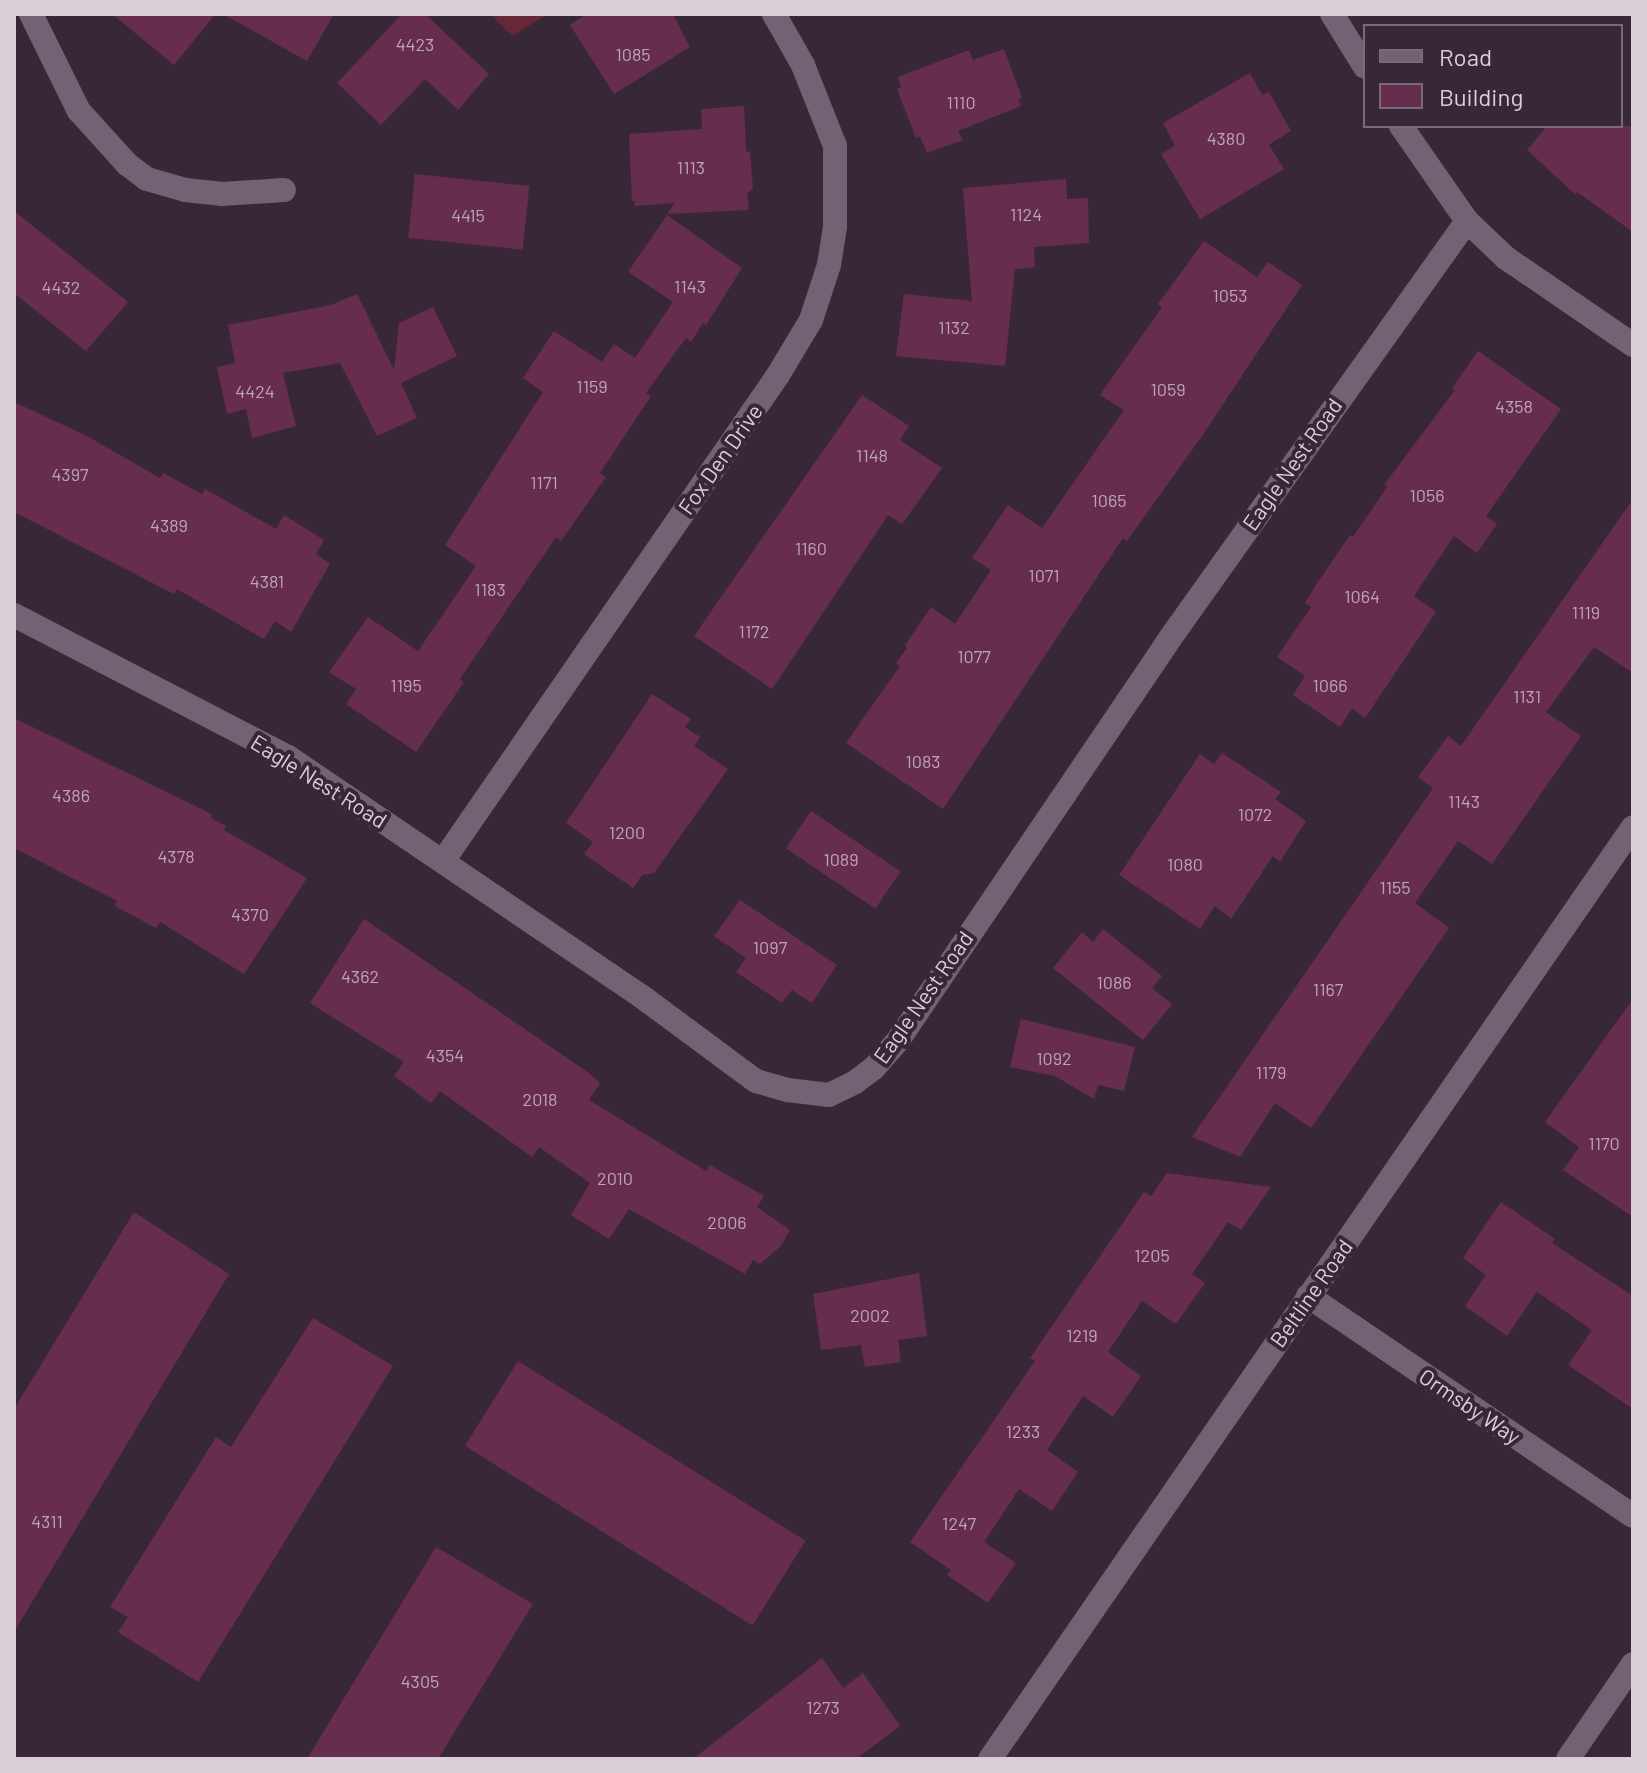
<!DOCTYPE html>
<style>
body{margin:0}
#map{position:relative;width:1647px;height:1773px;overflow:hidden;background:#382837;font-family:Barlow,sans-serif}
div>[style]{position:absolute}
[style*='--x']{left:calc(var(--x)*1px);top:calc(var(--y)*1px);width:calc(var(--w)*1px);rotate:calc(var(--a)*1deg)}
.green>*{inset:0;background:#662838}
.building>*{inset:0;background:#672d4f;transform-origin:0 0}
.minor>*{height:24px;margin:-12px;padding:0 12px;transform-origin:12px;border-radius:12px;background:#746274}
span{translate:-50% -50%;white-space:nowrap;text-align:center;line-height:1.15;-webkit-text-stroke:8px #382837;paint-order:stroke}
.number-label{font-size:18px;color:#bca6b6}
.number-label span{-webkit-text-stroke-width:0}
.street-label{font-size:22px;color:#d9cfd9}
.frame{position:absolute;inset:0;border:16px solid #d9cfd9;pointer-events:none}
.legend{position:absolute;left:1363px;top:24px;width:260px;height:104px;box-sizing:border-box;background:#382837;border:2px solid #786b78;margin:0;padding:10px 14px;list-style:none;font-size:24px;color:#d9cfd9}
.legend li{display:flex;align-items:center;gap:16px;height:40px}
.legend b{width:40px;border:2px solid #786b78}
</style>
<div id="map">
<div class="green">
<i style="clip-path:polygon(490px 14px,548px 14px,512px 36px)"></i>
</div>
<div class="building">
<i style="clip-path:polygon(112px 14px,215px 14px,174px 65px)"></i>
<i style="clip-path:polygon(223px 14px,334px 14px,307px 61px)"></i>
<i style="clip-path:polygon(402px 14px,425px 14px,489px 74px,458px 110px,425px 79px,381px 125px,337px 83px)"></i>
<i style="clip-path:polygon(587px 14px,673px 14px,690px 47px,614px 94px,570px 25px)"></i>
<i style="clip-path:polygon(1004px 49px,1022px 98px,1018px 99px,1021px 106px,958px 131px,963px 140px,927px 153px,920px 136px,916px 138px,897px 89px,901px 87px,898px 77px,969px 50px,973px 60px)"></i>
<i style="clip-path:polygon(1250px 73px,1262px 95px,1269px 92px,1291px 131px,1269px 145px,1284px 169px,1200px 219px,1161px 154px,1175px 146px,1163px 123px)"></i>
<i style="clip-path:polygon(744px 106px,746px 151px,750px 152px,753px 189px,747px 193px,749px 210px,667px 214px,675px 203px,635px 206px,635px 201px,632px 201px,629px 134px,702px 129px,701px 109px)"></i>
<i style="clip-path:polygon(1547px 126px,1633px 126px,1633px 232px,1577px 192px,1575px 194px,1527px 150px)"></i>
<i style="left:415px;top:174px;width:115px;height:64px;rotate:6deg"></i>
<i style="clip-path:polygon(1066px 179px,1067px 199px,1088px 198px,1089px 243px,1034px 247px,1035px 267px,1015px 269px,1005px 366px,896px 356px,904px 294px,972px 301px,963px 188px)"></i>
<i style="clip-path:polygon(14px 211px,128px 302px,86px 351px,14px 293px)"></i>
<i style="clip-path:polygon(667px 215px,742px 268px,706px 325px,703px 323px,691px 342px,686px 338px,646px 393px,651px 396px,600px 473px,606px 477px,561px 541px,556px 537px,460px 679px,464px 682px,416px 752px,346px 704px,356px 689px,329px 672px,368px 617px,418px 651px,476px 566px,445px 545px,543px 392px,523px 378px,554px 331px,602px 362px,614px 344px,635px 358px,673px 302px,628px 272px)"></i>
<i style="clip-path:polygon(1204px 241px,1257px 277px,1268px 262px,1302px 285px,1200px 439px,1127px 541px,1123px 538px,943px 809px,846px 743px,900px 666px,896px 663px,907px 648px,905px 645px,931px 607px,955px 624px,991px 570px,972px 558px,1008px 505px,1042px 528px,1124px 410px,1100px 395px,1162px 307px,1158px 304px)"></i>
<i style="clip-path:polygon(357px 294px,394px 370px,399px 323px,433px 307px,457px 356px,401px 383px,417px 418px,377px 436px,340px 363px,283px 373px,296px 426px,252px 438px,246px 409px,227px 414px,217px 367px,235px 363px,228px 325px,331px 305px)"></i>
<i style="clip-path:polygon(1478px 351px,1561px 409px,1486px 516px,1497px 524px,1477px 553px,1454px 536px,1414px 596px,1436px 612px,1365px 718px,1352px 708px,1340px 727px,1293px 695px,1305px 676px,1277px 657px,1311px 607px,1305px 603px,1316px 585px,1350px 535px,1353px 537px,1387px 487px,1384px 485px,1455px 390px,1452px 388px)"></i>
<i style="clip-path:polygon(862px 395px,909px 426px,900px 440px,942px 468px,902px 524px,888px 515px,772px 689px,694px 636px)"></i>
<i style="clip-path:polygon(14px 402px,87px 436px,160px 478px,163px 473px,202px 494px,205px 489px,276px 529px,284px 515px,324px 540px,316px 554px,330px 564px,291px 632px,275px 621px,264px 639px,177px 589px,174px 594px,14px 512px)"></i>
<i style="clip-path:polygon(1633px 499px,1633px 673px,1594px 647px,1546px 712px,1581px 736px,1492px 864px,1458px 841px,1415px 903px,1449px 928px,1311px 1128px,1275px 1103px,1240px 1157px,1192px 1137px,1433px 788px,1418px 777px,1448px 736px,1461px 746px)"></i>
<i style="clip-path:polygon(652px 694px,691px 719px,685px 727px,700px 737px,694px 746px,728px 769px,654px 873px,642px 875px,633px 888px,584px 854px,593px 842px,566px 823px)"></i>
<i style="clip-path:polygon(14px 718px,212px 814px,211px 818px,226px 826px,224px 830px,307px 878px,244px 974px,160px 922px,156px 928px,115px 906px,117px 901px,14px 848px)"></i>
<i style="clip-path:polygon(1222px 753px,1281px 792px,1275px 799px,1306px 821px,1280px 862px,1273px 856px,1231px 919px,1215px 906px,1200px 929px,1119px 875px,1200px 754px,1214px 764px)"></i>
<i style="left:811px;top:811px;width:108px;height:45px;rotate:34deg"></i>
<i style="clip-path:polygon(740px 900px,837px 965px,812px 1003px,792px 990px,782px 1003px,736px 972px,746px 958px,714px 936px)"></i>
<i style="clip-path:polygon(364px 919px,589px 1073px,600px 1083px,589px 1100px,706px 1171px,710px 1165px,764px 1196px,757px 1207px,790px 1230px,781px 1246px,760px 1264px,753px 1260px,745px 1274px,629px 1209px,609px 1239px,571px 1215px,590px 1183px,539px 1147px,532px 1157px,440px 1091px,431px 1103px,394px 1076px,404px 1062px,310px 1003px)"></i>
<i style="clip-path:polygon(1103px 929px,1162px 976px,1152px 988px,1172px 1004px,1143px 1040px,1053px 968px,1082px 932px,1093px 942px)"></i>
<i style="clip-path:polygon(1633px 999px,1633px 1217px,1563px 1170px,1579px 1147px,1545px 1122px)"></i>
<i style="clip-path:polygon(1021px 1019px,1135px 1047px,1124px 1091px,1098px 1085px,1094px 1099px,1055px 1076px,1010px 1067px)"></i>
<i style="clip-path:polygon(1167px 1173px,1271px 1187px,1241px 1230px,1228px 1222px,1192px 1274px,1205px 1283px,1176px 1324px,1142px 1301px,1108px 1352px,1141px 1376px,1113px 1417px,1083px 1396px,1047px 1450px,1078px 1472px,1052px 1511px,1019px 1489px,984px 1542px,1016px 1563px,988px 1603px,947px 1575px,951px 1570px,910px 1542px,1035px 1361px,1030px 1358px,1144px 1192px,1151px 1196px)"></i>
<i style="clip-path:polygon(1501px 1202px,1555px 1239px,1552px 1243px,1633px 1296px,1633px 1409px,1568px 1365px,1592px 1330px,1537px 1292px,1507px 1336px,1465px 1306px,1486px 1275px,1463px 1258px)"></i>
<i style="clip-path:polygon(134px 1212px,229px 1274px,14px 1632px,14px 1409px)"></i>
<i style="clip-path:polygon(919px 1273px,927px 1336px,898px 1340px,901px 1362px,865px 1367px,861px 1345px,821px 1350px,813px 1294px)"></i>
<i style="clip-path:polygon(313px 1318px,393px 1366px,198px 1682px,118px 1632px,128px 1617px,110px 1607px,216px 1437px,231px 1447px)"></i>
<i style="left:518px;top:1361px;width:339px;height:100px;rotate:32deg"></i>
<i style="clip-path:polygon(436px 1547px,533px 1604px,438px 1759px,307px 1759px)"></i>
<i style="clip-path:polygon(822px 1658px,843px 1688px,863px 1673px,900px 1726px,856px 1759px,693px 1759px)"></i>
</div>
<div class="minor">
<i style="--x:31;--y:14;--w:108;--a:63.7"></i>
<i style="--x:79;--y:111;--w:72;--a:47.8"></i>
<i style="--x:127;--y:164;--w:25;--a:37"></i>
<i style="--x:147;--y:179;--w:40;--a:16"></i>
<i style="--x:185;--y:190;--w:36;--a:6"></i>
<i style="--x:221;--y:194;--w:63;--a:-3.6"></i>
<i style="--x:1332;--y:14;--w:62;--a:58.1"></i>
<i style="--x:1401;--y:126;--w:116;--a:55.2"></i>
<i style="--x:1467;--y:221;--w:54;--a:43.5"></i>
<i style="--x:1506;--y:258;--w:154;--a:34.4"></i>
<i style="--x:14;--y:615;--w:309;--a:27.4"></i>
<i style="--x:288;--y:757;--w:426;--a:34.1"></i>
<i style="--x:641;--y:996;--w:143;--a:36.5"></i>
<i style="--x:756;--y:1081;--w:33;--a:16"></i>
<i style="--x:788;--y:1090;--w:41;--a:7"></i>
<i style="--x:829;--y:1095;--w:28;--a:-26"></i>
<i style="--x:854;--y:1083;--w:25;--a:-37"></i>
<i style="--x:874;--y:1068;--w:38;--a:-49"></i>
<i style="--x:899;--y:1039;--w:477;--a:-55.9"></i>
<i style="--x:1166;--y:644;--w:519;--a:-54.56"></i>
<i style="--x:443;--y:861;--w:590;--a:-55.42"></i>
<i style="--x:778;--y:375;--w:64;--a:-59"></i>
<i style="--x:811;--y:320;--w:58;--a:-71.9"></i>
<i style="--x:829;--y:265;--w:39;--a:-81"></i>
<i style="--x:835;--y:226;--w:80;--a:-90"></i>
<i style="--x:835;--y:146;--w:87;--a:-111.6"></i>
<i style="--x:803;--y:65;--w:59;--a:-119.6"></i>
<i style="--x:1308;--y:1296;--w:392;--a:34.1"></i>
<i style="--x:990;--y:1759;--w:1132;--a:-55.4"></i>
<i style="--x:1568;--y:1759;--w:115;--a:-55.6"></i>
</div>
<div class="number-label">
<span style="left:415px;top:44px">4423</span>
<span style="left:633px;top:54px">1085</span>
<span style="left:961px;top:102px">1110</span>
<span style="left:1226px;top:138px">4380</span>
<span style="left:691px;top:167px">1113</span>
<span style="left:1026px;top:214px">1124</span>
<span style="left:468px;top:215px">4415</span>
<span style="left:690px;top:286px">1143</span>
<span style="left:61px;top:287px">4432</span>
<span style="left:1230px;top:295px">1053</span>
<span style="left:954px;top:327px">1132</span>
<span style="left:592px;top:386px">1159</span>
<span style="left:1168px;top:389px">1059</span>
<span style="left:255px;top:391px">4424</span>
<span style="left:1514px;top:406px">4358</span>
<span style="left:872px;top:455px">1148</span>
<span style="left:70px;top:474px">4397</span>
<span style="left:544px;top:482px">1171</span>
<span style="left:1427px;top:495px">1056</span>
<span style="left:1109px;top:500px">1065</span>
<span style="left:169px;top:525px">4389</span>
<span style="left:811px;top:548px">1160</span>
<span style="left:1044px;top:575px">1071</span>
<span style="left:267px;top:581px">4381</span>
<span style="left:490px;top:589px">1183</span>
<span style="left:1362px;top:596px">1064</span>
<span style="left:1586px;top:612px">1119</span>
<span style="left:754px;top:631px">1172</span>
<span style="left:974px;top:656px">1077</span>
<span style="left:406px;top:685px">1195</span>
<span style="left:1330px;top:685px">1066</span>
<span style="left:1527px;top:696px">1131</span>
<span style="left:923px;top:761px">1083</span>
<span style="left:71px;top:795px">4386</span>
<span style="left:1464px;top:801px">1143</span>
<span style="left:1255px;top:814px">1072</span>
<span style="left:627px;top:832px">1200</span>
<span style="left:176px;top:856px">4378</span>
<span style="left:841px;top:859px">1089</span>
<span style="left:1185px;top:864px">1080</span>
<span style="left:1395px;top:887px">1155</span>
<span style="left:250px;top:914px">4370</span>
<span style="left:770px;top:947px">1097</span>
<span style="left:360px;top:976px">4362</span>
<span style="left:1114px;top:982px">1086</span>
<span style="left:1328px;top:989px">1167</span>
<span style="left:445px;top:1055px">4354</span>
<span style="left:1054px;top:1058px">1092</span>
<span style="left:1271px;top:1072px">1179</span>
<span style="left:540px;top:1099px">2018</span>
<span style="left:1604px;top:1143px">1170</span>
<span style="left:615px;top:1178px">2010</span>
<span style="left:727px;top:1222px">2006</span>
<span style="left:1152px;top:1255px">1205</span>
<span style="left:870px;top:1315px">2002</span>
<span style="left:1082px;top:1335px">1219</span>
<span style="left:1023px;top:1431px">1233</span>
<span style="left:47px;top:1521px">4311</span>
<span style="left:959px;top:1523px">1247</span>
<span style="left:420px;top:1681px">4305</span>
<span style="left:823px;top:1707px">1273</span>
</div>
<div class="street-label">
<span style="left:720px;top:459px;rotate:-55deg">Fox Den Drive</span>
<span style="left:1292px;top:464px;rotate:-55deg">Eagle Nest Road</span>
<span style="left:319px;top:781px;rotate:32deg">Eagle Nest Road</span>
<span style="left:923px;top:997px;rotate:-55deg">Eagle Nest Road</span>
<span style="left:1311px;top:1293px;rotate:-55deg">Beltline Road</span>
<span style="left:1470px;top:1406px;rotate:34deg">Ormsby Way</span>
</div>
<div class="frame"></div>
<ul class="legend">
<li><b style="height:10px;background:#746274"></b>Road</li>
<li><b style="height:22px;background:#672d4f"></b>Building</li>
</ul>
</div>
